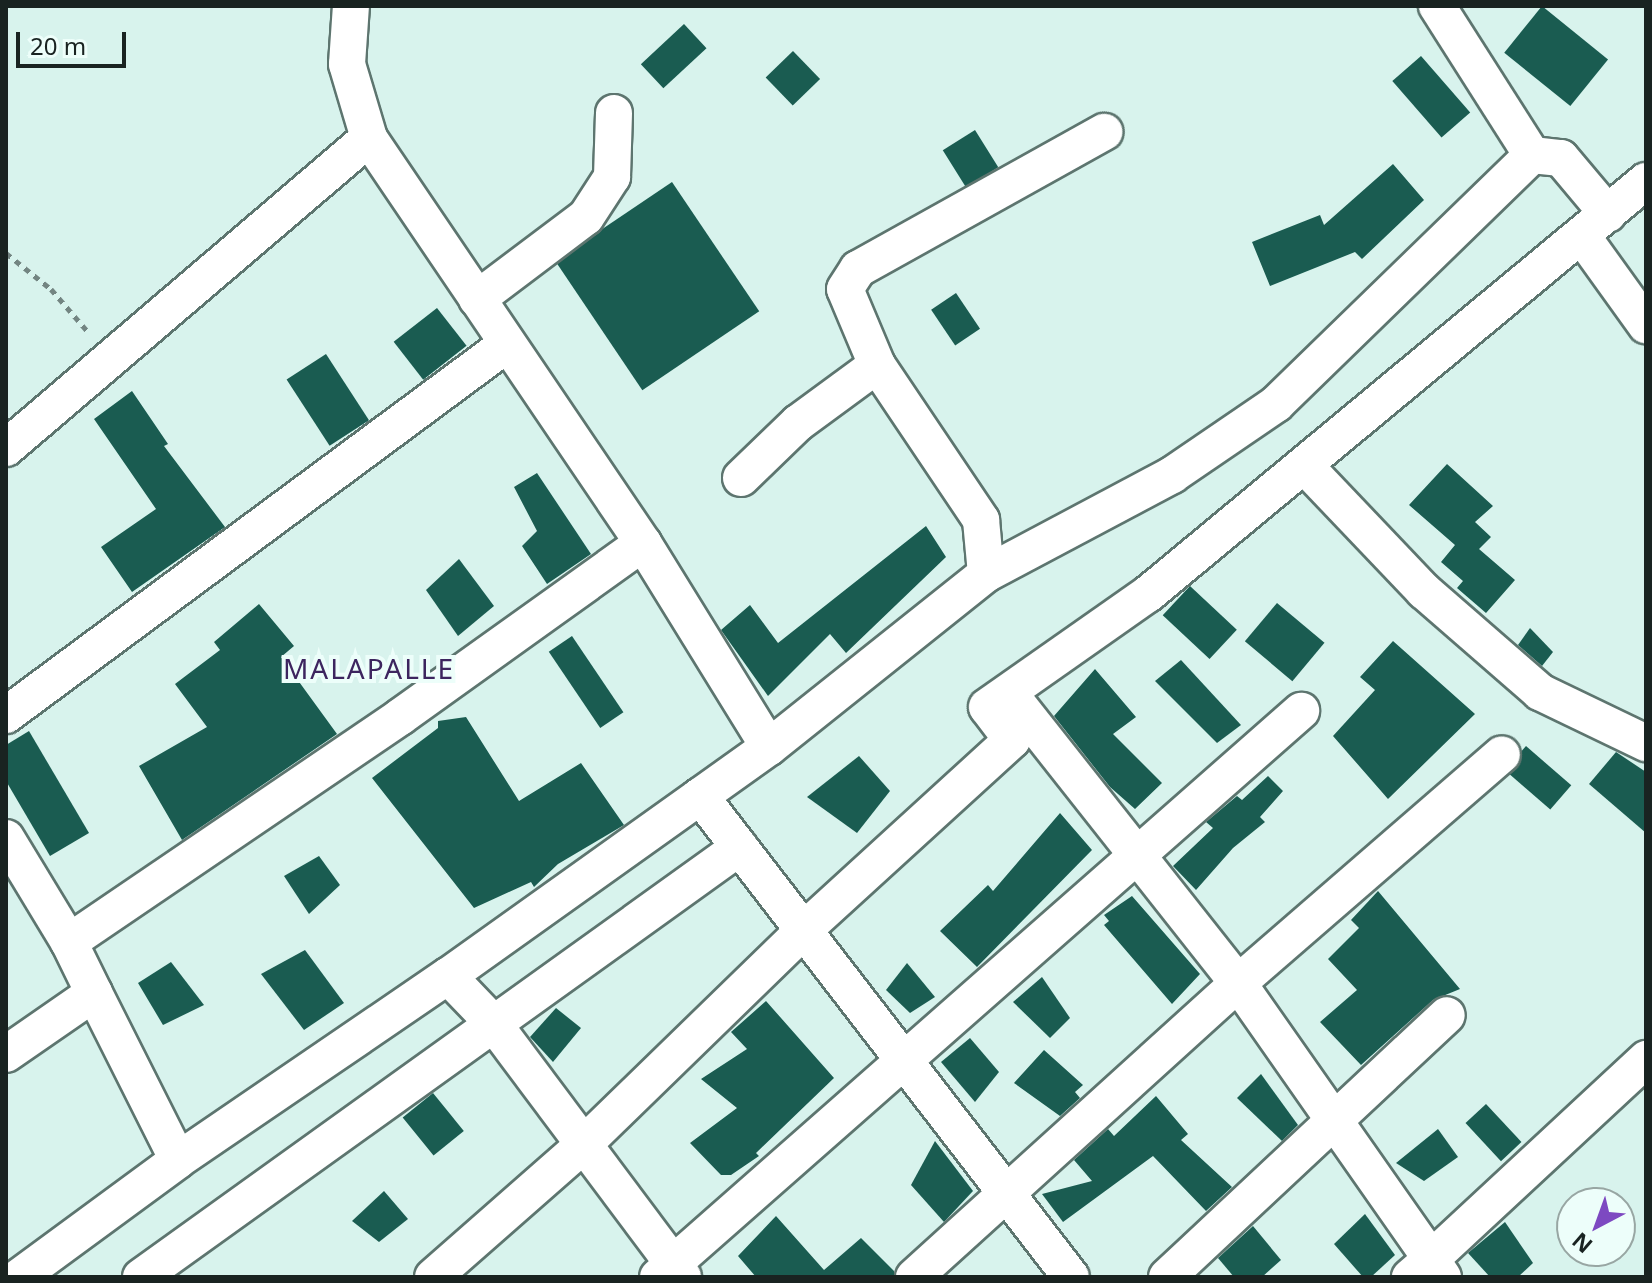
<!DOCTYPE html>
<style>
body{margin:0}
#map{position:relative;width:1652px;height:1283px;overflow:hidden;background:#d8f3ed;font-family:"Noto Sans",sans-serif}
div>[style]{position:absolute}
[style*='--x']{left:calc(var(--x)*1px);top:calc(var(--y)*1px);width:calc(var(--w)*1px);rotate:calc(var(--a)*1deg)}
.building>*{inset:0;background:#1a5c51;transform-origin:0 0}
.path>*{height:5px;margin-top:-2.5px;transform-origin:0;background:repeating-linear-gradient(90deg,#738582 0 6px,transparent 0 12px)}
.roads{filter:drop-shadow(2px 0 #5d756f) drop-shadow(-2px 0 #5d756f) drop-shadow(0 2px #5d756f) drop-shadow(0 -2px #5d756f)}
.minor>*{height:36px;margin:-18px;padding:0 18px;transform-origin:18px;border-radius:18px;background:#fff}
span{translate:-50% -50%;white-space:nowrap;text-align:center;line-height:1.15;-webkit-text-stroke:8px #edfefa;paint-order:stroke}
.quarter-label{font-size:28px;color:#3d255f;letter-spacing:2px}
.frame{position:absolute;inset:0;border:8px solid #192321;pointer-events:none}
.north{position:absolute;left:1556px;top:1187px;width:80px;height:80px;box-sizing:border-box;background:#edfefa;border:2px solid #98a6a3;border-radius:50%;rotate:221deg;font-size:22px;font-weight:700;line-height:32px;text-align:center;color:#192321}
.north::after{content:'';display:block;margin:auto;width:28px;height:36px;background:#7d49c1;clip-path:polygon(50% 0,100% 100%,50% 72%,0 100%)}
.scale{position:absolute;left:16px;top:32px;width:110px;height:36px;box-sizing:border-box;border:4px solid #192321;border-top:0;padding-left:10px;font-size:24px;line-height:28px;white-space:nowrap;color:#192321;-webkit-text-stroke:6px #edfefa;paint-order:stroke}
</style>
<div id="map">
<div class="building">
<i style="left:1542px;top:6px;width:85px;height:60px;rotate:39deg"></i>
<i style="left:684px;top:24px;width:33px;height:59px;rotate:47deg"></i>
<i style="left:793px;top:51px;width:39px;height:38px;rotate:46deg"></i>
<i style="left:1421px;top:56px;width:75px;height:38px;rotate:49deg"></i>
<i style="left:975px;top:130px;width:44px;height:38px;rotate:58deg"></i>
<i style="clip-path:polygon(1393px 164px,1424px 200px,1362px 259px,1355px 252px,1270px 286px,1252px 242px,1320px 215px,1324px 225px)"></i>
<i style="left:672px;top:182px;width:156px;height:141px;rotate:56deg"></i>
<i style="left:956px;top:293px;width:43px;height:30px;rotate:56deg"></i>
<i style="left:437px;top:308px;width:48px;height:55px;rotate:52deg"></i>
<i style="left:326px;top:354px;width:79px;height:47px;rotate:57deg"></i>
<i style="clip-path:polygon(132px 391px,168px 444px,164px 446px,225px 527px,132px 592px,101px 547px,156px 509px,94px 419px)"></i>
<i style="clip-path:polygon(1447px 464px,1493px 506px,1475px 522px,1491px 537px,1479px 549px,1515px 580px,1486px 613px,1457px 588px,1463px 581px,1441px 562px,1455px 545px,1409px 505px)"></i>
<i style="clip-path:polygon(537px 473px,591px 554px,547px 584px,522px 546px,537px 531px,514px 487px)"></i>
<i style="clip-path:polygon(926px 526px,946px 557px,846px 653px,830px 634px,768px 696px,721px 630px,750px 605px,778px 643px)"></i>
<i style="clip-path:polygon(459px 559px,494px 606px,458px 636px,426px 590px)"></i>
<i style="left:1190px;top:586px;width:64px;height:40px;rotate:43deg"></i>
<i style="left:1277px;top:603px;width:62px;height:50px;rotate:40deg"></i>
<i style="clip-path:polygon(259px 604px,294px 646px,281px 657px,337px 734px,182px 840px,139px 766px,207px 727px,175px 684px,220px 650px,214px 642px)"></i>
<i style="clip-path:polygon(1530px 628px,1553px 652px,1542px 666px,1518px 645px)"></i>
<i style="left:572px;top:636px;width:92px;height:28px;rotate:56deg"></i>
<i style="clip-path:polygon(1393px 641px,1475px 714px,1388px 799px,1333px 736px,1375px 690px,1360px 677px)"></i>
<i style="clip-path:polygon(1181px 660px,1241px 725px,1217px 743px,1155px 681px)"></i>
<i style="clip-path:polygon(1095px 669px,1136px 717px,1113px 734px,1162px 783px,1135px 809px,1110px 787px,1054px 716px)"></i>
<i style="clip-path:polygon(466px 717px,519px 801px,581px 763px,624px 825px,558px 864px,534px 887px,531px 882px,474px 908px,372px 778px,438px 728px,438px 721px)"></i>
<i style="clip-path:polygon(29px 731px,89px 833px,50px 856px,6px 781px,6px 745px)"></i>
<i style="left:1526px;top:746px;width:60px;height:32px;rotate:41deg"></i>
<i style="clip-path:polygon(1616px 752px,1646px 772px,1646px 833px,1589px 784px)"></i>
<i style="clip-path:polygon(859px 756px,890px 791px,857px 833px,807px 797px)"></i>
<i style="clip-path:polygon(1268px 776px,1283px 791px,1260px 817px,1265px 822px,1233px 848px,1196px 890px,1173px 866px,1213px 828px,1206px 822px,1237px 796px,1242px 800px)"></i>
<i style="clip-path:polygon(1060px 813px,1092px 850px,977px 967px,940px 931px,988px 885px,993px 891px)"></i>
<i style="clip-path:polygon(319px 856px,340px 885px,309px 914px,284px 876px)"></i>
<i style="clip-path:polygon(1378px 891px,1460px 989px,1433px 1000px,1361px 1065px,1320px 1022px,1357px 990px,1328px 959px,1359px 928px,1351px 920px)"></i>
<i style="clip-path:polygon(1132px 896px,1200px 974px,1172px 1004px,1104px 925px,1109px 921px,1104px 915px)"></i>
<i style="clip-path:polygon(305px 950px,344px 1003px,304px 1030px,261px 974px)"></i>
<i style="clip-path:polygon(171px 962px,204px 1005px,163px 1025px,138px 983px)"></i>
<i style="clip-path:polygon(907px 963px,935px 997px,910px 1013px,886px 990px)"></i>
<i style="clip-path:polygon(1042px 977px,1070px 1018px,1050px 1038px,1013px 1002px)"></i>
<i style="clip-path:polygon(766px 1001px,834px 1078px,756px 1153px,759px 1156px,731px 1175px,721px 1175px,690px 1143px,737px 1108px,701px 1079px,747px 1049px,731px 1032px)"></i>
<i style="clip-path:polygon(556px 1008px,581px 1028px,553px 1062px,530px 1037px)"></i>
<i style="clip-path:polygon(970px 1038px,999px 1072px,975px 1102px,941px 1062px)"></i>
<i style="clip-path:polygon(1044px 1050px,1083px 1085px,1075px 1092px,1080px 1098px,1060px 1116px,1014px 1083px)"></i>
<i style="clip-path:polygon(1261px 1074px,1298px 1125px,1282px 1141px,1237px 1098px)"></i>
<i style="left:433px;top:1093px;width:49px;height:39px;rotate:51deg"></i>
<i style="clip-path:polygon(1156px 1096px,1188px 1134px,1181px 1140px,1232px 1187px,1206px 1211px,1153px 1156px,1063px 1222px,1042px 1194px,1092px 1181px,1074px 1160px,1108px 1129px,1114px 1136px)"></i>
<i style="left:1486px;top:1104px;width:52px;height:28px;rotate:47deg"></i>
<i style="clip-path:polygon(1438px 1129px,1458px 1157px,1424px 1181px,1396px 1163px)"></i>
<i style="clip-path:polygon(935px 1141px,973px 1191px,944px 1222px,911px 1185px)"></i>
<i style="clip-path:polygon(384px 1191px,408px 1219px,379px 1242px,352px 1221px)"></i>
<i style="clip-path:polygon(1365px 1214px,1395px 1255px,1371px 1277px,1363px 1277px,1334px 1244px)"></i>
<i style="clip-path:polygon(776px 1216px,824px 1270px,861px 1238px,894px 1271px,894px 1277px,756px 1277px,738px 1256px)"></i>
<i style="clip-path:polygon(1505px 1222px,1533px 1263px,1518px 1277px,1490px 1277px,1468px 1253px)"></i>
<i style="clip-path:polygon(1253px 1226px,1281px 1260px,1262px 1277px,1234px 1277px,1218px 1258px)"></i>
</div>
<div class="path">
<i style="--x:6;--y:253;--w:58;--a:38.7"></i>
<i style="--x:51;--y:289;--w:58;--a:49.2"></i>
</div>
<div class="roads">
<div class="minor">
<i style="--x:1437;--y:6;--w:177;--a:57.5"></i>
<i style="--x:1582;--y:236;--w:110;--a:54.3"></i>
<i style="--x:477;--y:299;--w:136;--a:-37"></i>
<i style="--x:586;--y:217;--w:48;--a:-57"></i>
<i style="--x:612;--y:177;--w:64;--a:-88.2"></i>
<i style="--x:877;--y:365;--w:82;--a:-112.8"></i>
<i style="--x:845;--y:289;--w:24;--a:-57"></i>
<i style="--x:858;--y:269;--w:282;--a:-29.1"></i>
<i style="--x:6;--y:448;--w:477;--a:-40.5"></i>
<i style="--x:1305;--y:466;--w:173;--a:46.4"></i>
<i style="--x:1424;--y:591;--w:154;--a:41"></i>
<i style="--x:1540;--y:692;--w:118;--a:25.7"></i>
<i style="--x:741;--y:478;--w:79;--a:-44"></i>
<i style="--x:798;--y:423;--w:98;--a:-36.3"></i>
<i style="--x:877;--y:365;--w:187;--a:56.1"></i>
<i style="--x:981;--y:520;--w:54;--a:84.7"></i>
<i style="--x:986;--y:574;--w:278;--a:141.4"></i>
<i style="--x:643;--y:543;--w:240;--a:58.3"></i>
<i style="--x:769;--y:747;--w:394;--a:144.5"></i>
<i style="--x:448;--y:976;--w:65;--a:46.2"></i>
<i style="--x:493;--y:1023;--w:317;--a:53.2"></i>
<i style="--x:986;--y:574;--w:211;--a:-28"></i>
<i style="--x:1172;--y:475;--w:126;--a:-34.3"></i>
<i style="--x:1276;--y:404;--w:357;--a:-44.2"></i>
<i style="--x:1532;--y:155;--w:29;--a:6"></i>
<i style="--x:1561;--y:158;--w:73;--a:50"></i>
<i style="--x:1009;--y:693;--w:370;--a:51.7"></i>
<i style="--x:1238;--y:983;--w:337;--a:55"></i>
<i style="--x:1431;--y:1259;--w:28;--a:139"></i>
<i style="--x:6;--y:715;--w:623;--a:-36.52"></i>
<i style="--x:700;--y:796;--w:607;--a:52.36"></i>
<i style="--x:6;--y:838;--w:122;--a:58.8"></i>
<i style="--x:94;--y:993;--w:57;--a:-116.1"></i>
<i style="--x:69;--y:942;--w:400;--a:-34.2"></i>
<i style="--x:400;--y:717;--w:299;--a:-35.6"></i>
<i style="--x:643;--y:543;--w:489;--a:-124.1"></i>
<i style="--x:369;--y:138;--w:77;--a:-106.6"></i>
<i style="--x:347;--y:64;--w:58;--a:-86.1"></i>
<i style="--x:6;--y:1054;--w:107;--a:-34.7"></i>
<i style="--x:94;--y:993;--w:187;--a:63.3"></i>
<i style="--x:19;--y:1277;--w:197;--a:-36.3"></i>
<i style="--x:178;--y:1160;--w:327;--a:-34.3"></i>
<i style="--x:141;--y:1277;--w:737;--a:-35.67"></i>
<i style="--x:433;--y:1277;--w:200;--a:-41.3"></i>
<i style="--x:583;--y:1145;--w:311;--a:-44.2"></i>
<i style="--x:806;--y:928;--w:279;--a:-42.4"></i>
<i style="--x:1012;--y:740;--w:41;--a:-127.1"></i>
<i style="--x:987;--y:707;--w:197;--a:-35.1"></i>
<i style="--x:1148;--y:594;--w:647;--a:-39.67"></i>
<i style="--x:658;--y:1277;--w:857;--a:-41.36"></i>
<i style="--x:914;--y:1277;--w:438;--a:-42.2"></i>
<i style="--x:1238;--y:983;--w:349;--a:-40.9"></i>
<i style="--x:1167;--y:1277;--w:383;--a:-43.1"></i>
<i style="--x:1443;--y:1277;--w:22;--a:-124"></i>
<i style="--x:1431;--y:1259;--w:294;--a:-42.9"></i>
</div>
</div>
<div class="quarter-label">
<span style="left:369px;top:668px">MALAPALLE</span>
</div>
<div class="frame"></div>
<div class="north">N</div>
<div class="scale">20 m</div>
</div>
